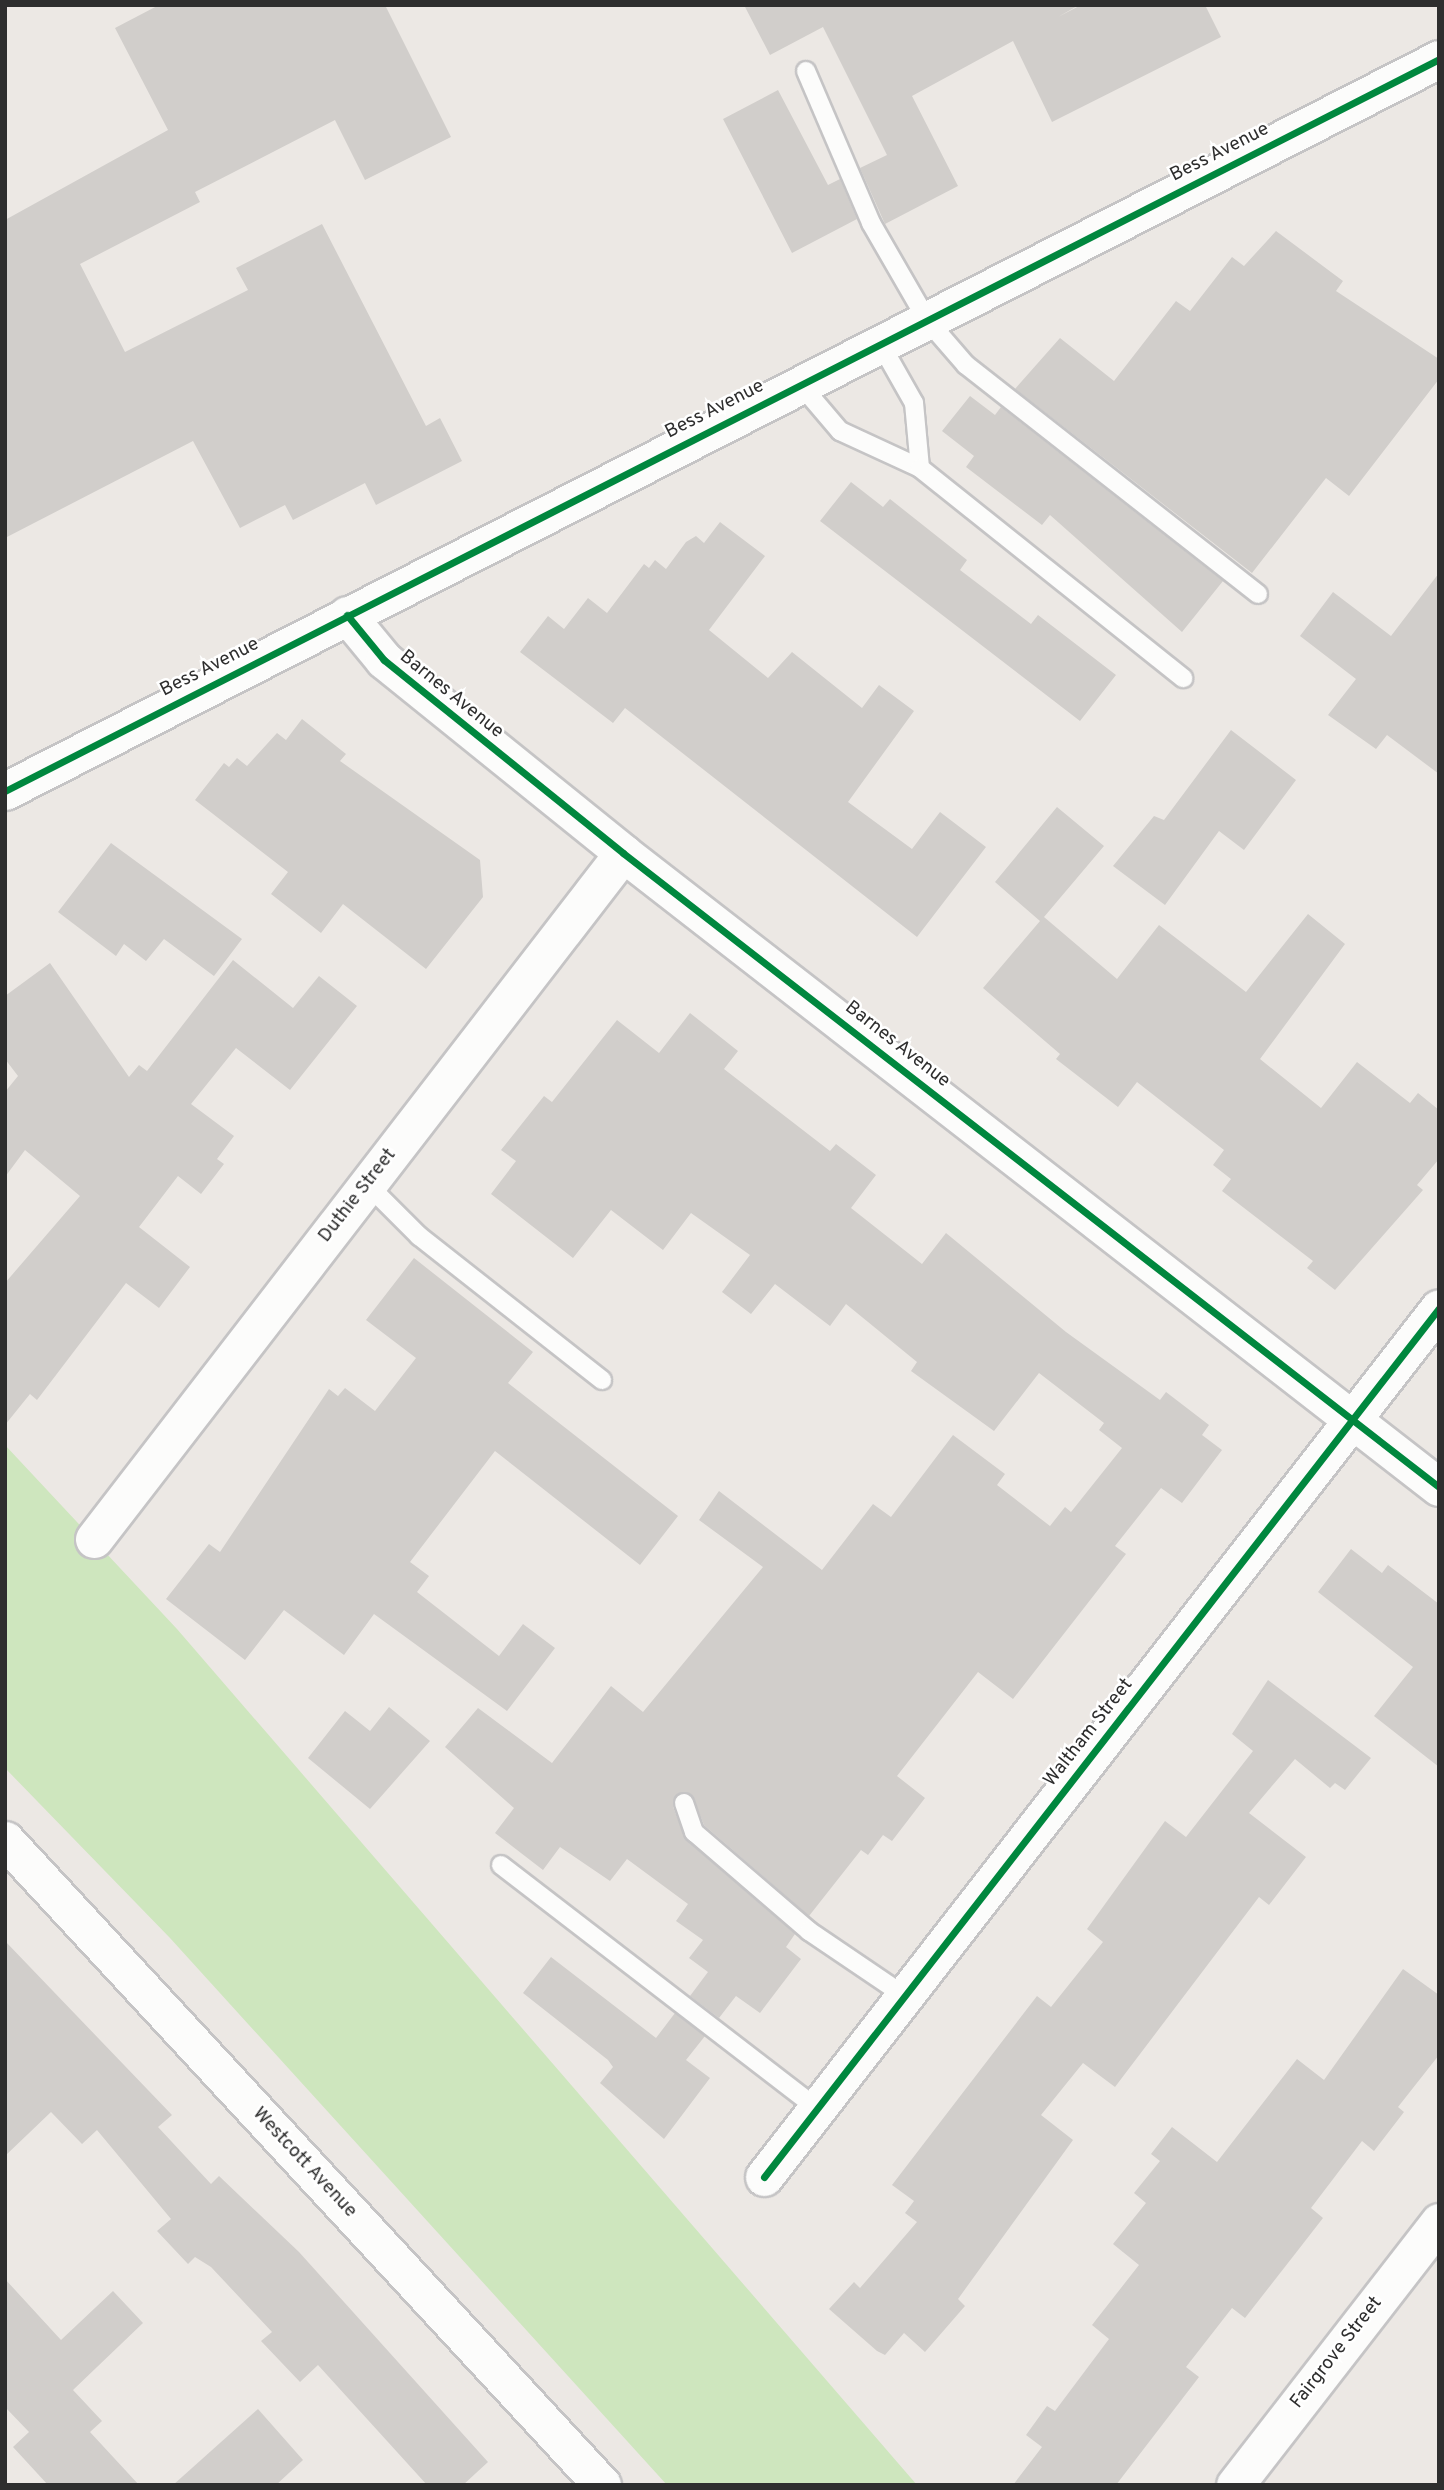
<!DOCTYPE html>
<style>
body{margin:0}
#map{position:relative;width:1444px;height:2490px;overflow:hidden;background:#ece8e4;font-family:Overpass,sans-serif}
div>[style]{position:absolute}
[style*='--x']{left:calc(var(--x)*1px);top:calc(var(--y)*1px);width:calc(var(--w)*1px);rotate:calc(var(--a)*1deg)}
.green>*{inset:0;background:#cee6be}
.building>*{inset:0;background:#d1cecb}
.roads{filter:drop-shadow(2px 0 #c5c4c5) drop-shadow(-2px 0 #c5c4c5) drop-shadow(0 2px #c5c4c5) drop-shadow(0 -2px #c5c4c5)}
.service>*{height:18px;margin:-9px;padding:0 9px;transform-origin:9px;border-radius:9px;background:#fcfcfb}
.minor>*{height:37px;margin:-18.5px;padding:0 18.5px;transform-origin:18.5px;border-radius:18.5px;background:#fcfcfb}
.cycleway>*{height:7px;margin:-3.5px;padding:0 3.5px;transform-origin:3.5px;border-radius:3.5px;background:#00873e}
span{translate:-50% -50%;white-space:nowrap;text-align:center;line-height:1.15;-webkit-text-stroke:5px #fff;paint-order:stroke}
.street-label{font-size:19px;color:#2e2e2e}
.frame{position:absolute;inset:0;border:7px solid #2e2e2e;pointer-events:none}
</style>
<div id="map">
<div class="green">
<i style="clip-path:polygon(5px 1445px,177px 1629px,917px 2485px,667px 2485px,170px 1938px,5px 1768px)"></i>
</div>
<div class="building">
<i style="clip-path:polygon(159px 5px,385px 5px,451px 137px,365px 180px,335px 120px,195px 192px,200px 202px,80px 264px,125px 352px,248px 290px,236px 268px,322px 224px,426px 426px,440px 418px,462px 461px,376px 505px,365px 483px,293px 520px,285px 505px,240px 528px,193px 441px,5px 538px,5px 220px,168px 130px,115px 28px)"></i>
<i style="clip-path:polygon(744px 5px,1079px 5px,1058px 17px,1081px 5px,1205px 5px,1221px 37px,1052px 122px,1013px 41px,912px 96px,958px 186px,885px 224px,860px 168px,887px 155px,823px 27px,770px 55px)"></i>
<i style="clip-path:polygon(778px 90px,828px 185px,840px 179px,857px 219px,792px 253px,723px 119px)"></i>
<i style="clip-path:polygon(1276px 231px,1343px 281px,1336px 291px,1439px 359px,1439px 379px,1349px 496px,1326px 478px,1252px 573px,1015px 389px,1060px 338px,1114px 381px,1176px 301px,1190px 311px,1232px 257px,1244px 266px)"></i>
<i style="clip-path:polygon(970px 396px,995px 415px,1001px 407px,1223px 581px,1182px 632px,1050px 515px,1042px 525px,966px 467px,974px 456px,942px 431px)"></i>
<i style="clip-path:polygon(851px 482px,883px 507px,890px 499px,967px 560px,960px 570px,1031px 624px,1038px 615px,1116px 675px,1080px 721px,820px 521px)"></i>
<i style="clip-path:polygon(720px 522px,765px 556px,709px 630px,768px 678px,792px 652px,862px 708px,879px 685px,914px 711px,848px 802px,912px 849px,940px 812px,986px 847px,917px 937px,625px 708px,613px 723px,520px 652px,548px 616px,564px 629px,588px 598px,607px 613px,644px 564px,649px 568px,655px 560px,666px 569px,686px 542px,696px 536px,704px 543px)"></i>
<i style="clip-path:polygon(1439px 573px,1439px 774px,1387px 735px,1376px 749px,1328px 715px,1356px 679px,1300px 636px,1333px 592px,1391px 636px)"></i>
<i style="clip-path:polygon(302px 719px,346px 754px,340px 761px,480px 860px,483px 897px,426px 969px,343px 904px,321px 933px,271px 894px,288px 872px,195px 800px,224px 763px,229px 767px,237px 758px,247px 766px,277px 733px,286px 740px)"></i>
<i style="clip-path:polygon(1231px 730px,1296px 780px,1244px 850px,1219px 831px,1165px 905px,1113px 866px,1154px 816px,1164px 820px)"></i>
<i style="clip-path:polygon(1057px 807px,1104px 846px,1044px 917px,1117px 979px,1159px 925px,1246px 992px,1308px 914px,1345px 944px,1260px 1059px,1321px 1108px,1357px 1062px,1410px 1103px,1418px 1093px,1439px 1110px,1439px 1159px,1417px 1185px,1423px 1190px,1335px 1290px,1307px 1268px,1313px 1261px,1222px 1191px,1231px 1179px,1213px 1165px,1224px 1150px,1137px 1082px,1118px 1107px,1056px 1059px,1060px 1054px,983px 988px,1040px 921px,995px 882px)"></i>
<i style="clip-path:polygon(111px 843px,242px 939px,214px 976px,164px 939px,146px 961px,124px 944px,116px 956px,58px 912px)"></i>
<i style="clip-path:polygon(233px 960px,293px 1008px,319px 976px,357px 1006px,290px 1090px,236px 1048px,191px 1104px,234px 1136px,217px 1159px,224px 1164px,201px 1194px,178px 1176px,139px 1227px,190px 1267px,159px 1308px,126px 1283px,37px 1400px,30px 1394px,5px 1425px,5px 1283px,80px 1196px,25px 1150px,5px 1177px,5px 1092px,18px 1076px,5px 1059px,5px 996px,50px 963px,129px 1077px,139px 1065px,147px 1071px)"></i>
<i style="clip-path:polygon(690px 1013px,738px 1051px,724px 1069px,830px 1151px,836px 1144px,876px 1175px,851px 1208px,922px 1264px,946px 1233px,1066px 1332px,1160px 1400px,1166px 1392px,1209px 1425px,1202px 1435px,1222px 1450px,1182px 1503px,1161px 1488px,1115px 1546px,1126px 1554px,1013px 1699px,978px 1672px,897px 1776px,925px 1798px,892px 1841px,883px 1835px,868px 1855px,861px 1850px,809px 1916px,704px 1825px,692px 1795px,676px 1795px,673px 1807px,686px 1840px,795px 1934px,786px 1947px,801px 1959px,760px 2013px,736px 1996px,719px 2018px,690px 1996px,708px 1972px,689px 1958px,703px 1940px,676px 1921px,688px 1904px,627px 1859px,610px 1881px,560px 1847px,543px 1870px,495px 1833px,514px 1808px,445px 1747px,478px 1708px,552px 1763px,611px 1686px,643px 1712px,763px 1567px,699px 1520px,719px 1491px,822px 1570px,873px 1504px,891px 1517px,953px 1435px,1005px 1474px,997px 1485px,1050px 1526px,1065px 1507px,1071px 1512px,1122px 1448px,1099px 1430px,1104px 1423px,1039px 1373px,994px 1431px,911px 1371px,917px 1362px,846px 1304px,830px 1326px,775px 1284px,751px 1314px,722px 1292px,750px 1255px,691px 1213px,663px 1250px,611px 1210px,573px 1258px,491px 1194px,516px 1161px,501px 1150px,544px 1096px,552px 1102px,617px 1020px,659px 1053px)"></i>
<i style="clip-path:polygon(414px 1258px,533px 1352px,508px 1383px,678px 1516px,640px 1565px,495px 1451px,410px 1562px,429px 1576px,417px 1592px,499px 1656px,523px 1624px,555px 1648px,507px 1711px,374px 1614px,344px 1655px,284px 1610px,245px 1660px,166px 1599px,209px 1544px,220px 1552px,329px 1389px,338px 1396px,345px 1388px,375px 1411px,416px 1358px,366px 1320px)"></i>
<i style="clip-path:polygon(1351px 1549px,1382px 1573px,1388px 1565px,1439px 1604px,1439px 1767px,1374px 1716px,1413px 1667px,1318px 1592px)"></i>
<i style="clip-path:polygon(1268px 1680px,1371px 1758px,1345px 1790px,1335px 1783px,1330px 1788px,1295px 1759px,1249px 1813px,1306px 1857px,1269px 1905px,1259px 1897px,1115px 2087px,1083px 2063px,1041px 2115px,1073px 2140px,958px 2299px,965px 2306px,925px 2352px,904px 2333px,885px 2355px,877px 2351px,829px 2309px,854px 2282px,860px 2288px,917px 2222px,905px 2213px,914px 2201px,892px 2185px,1037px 1996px,1051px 2007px,1103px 1942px,1087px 1929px,1165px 1821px,1186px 1837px,1253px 1751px,1232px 1734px)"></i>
<i style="clip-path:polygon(389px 1707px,430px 1741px,370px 1809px,308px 1758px,345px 1711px,370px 1731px)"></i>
<i style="clip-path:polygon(5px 1941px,172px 2115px,158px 2127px,211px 2184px,219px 2176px,299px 2252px,488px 2462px,463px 2485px,427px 2485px,318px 2365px,300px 2382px,261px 2341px,272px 2332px,211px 2267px,195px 2257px,188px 2264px,157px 2231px,171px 2219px,97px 2130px,82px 2144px,51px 2112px,5px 2156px)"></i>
<i style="clip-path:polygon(551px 1957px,656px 2038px,675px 2013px,705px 2036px,686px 2060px,710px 2078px,664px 2139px,600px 2083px,613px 2067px,608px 2060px,523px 1993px)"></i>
<i style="clip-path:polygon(1403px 1969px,1439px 1995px,1439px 2055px,1398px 2107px,1404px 2112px,1374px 2151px,1362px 2141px,1311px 2208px,1323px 2218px,1295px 2254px,1245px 2318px,1232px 2308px,1186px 2367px,1199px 2377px,1116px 2485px,1013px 2485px,1042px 2447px,1026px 2435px,1047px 2406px,1055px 2411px,1109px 2339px,1092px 2325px,1139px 2265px,1113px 2244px,1146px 2203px,1134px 2193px,1160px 2161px,1151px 2154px,1172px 2127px,1217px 2162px,1297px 2059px,1324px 2080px)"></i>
<i style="clip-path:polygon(5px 2279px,61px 2340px,113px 2291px,143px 2323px,73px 2390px,102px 2421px,90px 2432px,139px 2485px,48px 2485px,13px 2447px,29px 2432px,5px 2407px)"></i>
<i style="clip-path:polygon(258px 2409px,303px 2460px,276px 2485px,173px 2485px)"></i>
</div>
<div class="roads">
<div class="service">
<i style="--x:806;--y:71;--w:165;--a:66.8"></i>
<i style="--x:871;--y:223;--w:112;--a:60"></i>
<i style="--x:927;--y:320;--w:60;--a:49.1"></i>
<i style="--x:966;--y:365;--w:371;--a:38.1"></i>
<i style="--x:880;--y:343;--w:69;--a:60.5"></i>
<i style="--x:914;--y:403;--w:65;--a:84.7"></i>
<i style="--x:800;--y:384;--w:62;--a:49.6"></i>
<i style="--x:840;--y:431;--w:88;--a:24.8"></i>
<i style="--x:920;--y:468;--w:337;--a:38.6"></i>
<i style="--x:367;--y:1184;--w:74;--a:45"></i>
<i style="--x:419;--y:1236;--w:233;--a:38.2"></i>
<i style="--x:684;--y:1803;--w:31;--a:71"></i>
<i style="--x:694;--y:1832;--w:152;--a:40.7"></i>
<i style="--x:809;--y:1931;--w:116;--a:34.1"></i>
<i style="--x:501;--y:1865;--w:399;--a:37.6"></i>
</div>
<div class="minor">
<i style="--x:347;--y:615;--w:58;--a:50.6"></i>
<i style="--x:384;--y:660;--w:307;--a:38.9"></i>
<i style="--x:623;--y:853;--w:1033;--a:37.85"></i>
<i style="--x:5;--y:791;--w:1610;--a:-27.04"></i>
<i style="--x:94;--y:1539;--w:866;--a:-52.36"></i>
<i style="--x:5;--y:1840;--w:879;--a:47.21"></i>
<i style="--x:764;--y:2177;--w:1100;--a:-52.16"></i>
<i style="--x:1235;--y:2485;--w:333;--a:-52.2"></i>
</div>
</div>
<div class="cycleway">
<i style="--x:347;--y:615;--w:58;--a:50.6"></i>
<i style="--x:384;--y:660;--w:307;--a:38.9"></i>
<i style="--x:623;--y:853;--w:1033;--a:37.85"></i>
<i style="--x:5;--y:791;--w:1610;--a:-27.04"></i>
<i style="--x:764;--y:2177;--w:1100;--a:-52.16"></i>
</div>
<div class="street-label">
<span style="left:1220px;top:153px;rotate:-27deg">Bess Avenue</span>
<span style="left:715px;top:410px;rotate:-27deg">Bess Avenue</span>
<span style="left:210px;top:668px;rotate:-27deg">Bess Avenue</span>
<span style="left:451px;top:695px;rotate:39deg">Barnes Avenue</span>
<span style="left:897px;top:1045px;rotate:38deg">Barnes Avenue</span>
<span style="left:358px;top:1196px;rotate:-52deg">Duthie Street</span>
<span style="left:1089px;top:1733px;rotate:-52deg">Waltham Street</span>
<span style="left:304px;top:2163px;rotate:47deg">Westcott Avenue</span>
<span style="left:1337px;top:2353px;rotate:-52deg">Fairgrove Street</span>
</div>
<div class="frame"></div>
</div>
